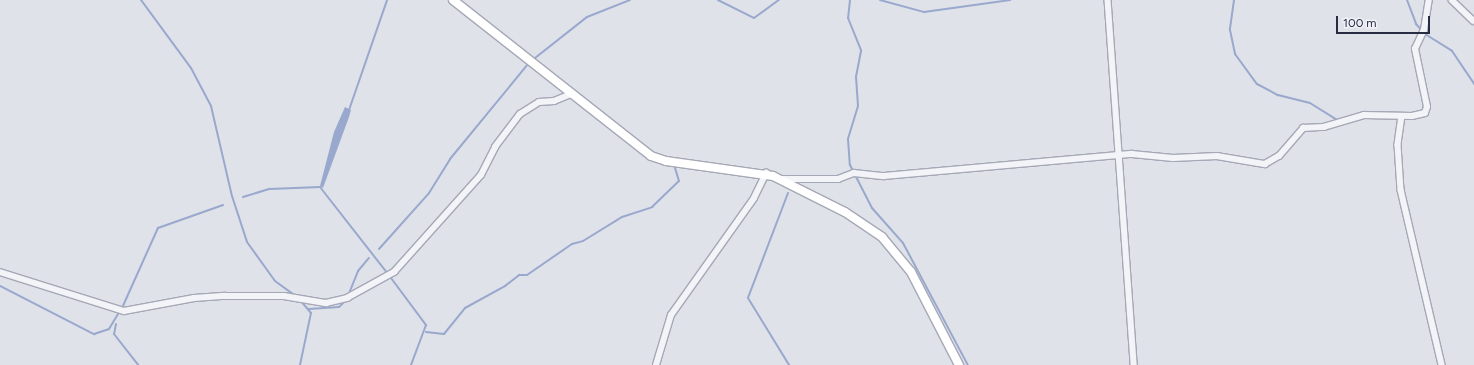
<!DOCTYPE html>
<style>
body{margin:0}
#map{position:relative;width:1474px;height:365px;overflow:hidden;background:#e0e2ea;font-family:Figtree,sans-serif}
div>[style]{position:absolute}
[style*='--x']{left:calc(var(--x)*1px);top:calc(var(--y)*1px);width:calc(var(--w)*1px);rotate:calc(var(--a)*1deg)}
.water>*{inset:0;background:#99a8cd}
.stream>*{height:2px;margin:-1px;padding:0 1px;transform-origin:1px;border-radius:1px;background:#99a8cd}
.roads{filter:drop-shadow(1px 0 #a5a8b5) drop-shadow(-1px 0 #a5a8b5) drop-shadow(0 1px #a5a8b5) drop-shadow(0 -1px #a5a8b5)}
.minor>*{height:5.5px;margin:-2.75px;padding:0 2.75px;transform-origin:2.75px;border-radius:2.75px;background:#f3f4f8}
.primary>*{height:8px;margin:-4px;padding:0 4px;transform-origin:4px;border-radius:4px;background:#fff}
span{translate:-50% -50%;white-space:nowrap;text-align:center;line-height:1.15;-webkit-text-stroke:3px #f0f2f7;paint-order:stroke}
.scale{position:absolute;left:1336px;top:16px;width:94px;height:18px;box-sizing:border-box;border:2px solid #272c43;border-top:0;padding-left:5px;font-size:12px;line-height:14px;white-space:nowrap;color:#272c43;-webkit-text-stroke:3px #f0f2f7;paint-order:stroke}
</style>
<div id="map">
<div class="water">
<i style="clip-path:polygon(345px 107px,351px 110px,349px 117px,323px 188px,320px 186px,334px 132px)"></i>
</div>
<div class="stream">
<i style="--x:141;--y:0;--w:84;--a:53.7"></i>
<i style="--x:191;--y:68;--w:43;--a:62.2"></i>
<i style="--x:211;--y:106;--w:92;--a:76.9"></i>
<i style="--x:232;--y:196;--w:48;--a:71.9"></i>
<i style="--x:247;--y:242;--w:48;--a:54.3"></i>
<i style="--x:275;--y:281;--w:24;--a:36"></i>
<i style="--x:718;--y:0;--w:40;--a:26.6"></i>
<i style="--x:754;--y:18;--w:31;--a:-36"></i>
<i style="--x:850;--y:0;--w:18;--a:96"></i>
<i style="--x:848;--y:18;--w:35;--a:68"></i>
<i style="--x:861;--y:51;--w:26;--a:101"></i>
<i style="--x:856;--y:77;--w:29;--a:86"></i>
<i style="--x:858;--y:106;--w:34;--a:107"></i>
<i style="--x:848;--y:139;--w:26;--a:86"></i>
<i style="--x:850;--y:165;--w:48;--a:62.9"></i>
<i style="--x:872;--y:208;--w:47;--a:48.5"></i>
<i style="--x:903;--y:243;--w:138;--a:62"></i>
<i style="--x:880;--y:0;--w:46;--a:15.3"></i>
<i style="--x:924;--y:12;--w:87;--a:-7.9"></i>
<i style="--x:1234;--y:0;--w:30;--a:98"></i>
<i style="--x:1230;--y:30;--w:25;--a:78"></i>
<i style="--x:1235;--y:54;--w:37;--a:54"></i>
<i style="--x:1257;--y:84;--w:24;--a:28"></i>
<i style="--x:1278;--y:95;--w:33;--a:14"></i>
<i style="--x:1310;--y:103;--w:31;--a:32"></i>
<i style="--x:1407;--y:0;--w:26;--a:69"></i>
<i style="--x:1416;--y:24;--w:13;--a:48"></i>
<i style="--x:1425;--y:34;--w:32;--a:32"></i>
<i style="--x:1452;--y:51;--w:40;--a:56"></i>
<i style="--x:535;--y:58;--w:66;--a:-38.3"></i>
<i style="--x:587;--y:17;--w:46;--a:-21.6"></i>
<i style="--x:349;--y:110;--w:116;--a:-70.9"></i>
<i style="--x:788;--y:193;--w:112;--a:110.9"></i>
<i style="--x:748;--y:298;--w:79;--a:58.5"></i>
<i style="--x:243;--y:197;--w:28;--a:-17"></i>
<i style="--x:270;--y:189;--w:50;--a:-2.3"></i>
<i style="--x:320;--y:187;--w:110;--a:52"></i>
<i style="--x:379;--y:249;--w:75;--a:-48.2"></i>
<i style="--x:429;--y:193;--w:40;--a:-58"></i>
<i style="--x:450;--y:159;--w:123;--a:-50.6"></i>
<i style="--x:391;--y:278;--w:59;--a:53.3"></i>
<i style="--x:426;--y:325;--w:43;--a:110.6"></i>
<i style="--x:0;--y:286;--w:106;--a:27.1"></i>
<i style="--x:94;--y:334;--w:16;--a:-18"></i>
<i style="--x:109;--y:329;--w:21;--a:-59"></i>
<i style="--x:348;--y:296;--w:27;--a:-68"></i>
<i style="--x:358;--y:271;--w:17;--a:-50"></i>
<i style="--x:122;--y:308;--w:88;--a:-65.8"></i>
<i style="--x:158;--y:228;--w:69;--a:-19.5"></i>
<i style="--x:309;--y:309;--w:30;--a:-4"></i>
<i style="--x:339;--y:307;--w:10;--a:-45"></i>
<i style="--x:116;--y:324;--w:10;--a:101"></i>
<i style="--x:114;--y:334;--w:39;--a:52"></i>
<i style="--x:426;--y:332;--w:18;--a:6"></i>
<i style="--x:444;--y:334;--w:33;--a:-51"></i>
<i style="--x:465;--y:308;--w:46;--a:-28.8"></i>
<i style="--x:505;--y:286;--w:18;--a:-38"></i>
<i style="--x:519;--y:275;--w:8;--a:0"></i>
<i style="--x:527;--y:275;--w:55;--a:-34.6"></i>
<i style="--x:572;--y:244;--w:11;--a:-15"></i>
<i style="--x:583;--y:241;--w:46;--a:-31.6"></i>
<i style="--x:622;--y:217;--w:32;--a:-18"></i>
<i style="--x:652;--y:207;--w:37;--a:-44"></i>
<i style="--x:679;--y:181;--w:14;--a:-107"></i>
<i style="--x:300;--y:365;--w:53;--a:-78.1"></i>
<i style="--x:311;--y:313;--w:16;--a:-130"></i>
</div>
<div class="roads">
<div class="minor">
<i style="--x:1108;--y:0;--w:366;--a:85.9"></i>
<i style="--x:1452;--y:0;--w:30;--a:44"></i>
<i style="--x:1402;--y:116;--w:29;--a:98"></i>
<i style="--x:1398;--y:145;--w:45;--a:86.2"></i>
<i style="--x:1401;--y:190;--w:180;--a:76.8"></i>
<i style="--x:781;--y:179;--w:57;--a:0"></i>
<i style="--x:838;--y:179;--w:17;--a:-21"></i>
<i style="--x:854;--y:173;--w:30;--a:6"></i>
<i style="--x:884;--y:176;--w:249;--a:-5.1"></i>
<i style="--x:1132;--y:154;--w:41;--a:5.6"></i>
<i style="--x:1173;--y:158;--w:44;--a:-2.6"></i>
<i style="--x:1217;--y:156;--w:49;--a:9.5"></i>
<i style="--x:1265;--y:164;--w:16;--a:-30"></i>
<i style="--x:1279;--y:156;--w:37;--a:-49"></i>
<i style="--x:1303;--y:128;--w:21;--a:-3"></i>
<i style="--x:1324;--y:127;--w:42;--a:-16.7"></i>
<i style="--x:1364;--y:115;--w:48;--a:1.2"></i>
<i style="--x:1412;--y:116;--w:13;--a:-13"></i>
<i style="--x:1425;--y:113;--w:6;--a:-72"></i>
<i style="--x:1427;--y:107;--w:59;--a:-101.7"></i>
<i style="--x:1415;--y:49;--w:21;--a:-65"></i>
<i style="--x:1424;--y:30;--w:30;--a:-81"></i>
<i style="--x:0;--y:272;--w:130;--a:17.5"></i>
<i style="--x:124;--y:311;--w:71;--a:-10.5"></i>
<i style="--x:194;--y:298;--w:31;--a:-4"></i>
<i style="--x:225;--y:296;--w:59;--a:0"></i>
<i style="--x:284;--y:296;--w:43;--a:9.5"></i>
<i style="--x:326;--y:303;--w:22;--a:-13"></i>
<i style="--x:347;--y:298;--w:54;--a:-29"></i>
<i style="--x:394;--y:272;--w:130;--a:-48.1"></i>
<i style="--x:481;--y:175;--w:31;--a:-63"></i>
<i style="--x:495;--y:147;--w:41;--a:-52.9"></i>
<i style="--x:520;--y:114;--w:22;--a:-32"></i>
<i style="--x:539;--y:102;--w:15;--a:-4"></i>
<i style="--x:554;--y:101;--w:18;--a:-22"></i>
<i style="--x:656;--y:365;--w:52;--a:-73.3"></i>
<i style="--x:671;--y:315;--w:143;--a:-54.6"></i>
<i style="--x:754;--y:198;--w:28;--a:-64"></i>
</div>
<div class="primary">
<i style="--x:453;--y:0;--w:252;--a:38.2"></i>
<i style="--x:651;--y:156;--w:16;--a:18"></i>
<i style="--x:666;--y:161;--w:108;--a:8"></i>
<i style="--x:773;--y:176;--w:80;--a:26.6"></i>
<i style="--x:845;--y:212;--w:45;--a:34"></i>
<i style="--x:882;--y:237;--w:45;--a:50.4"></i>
<i style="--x:911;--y:272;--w:105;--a:62.7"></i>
</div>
</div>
<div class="scale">100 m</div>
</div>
